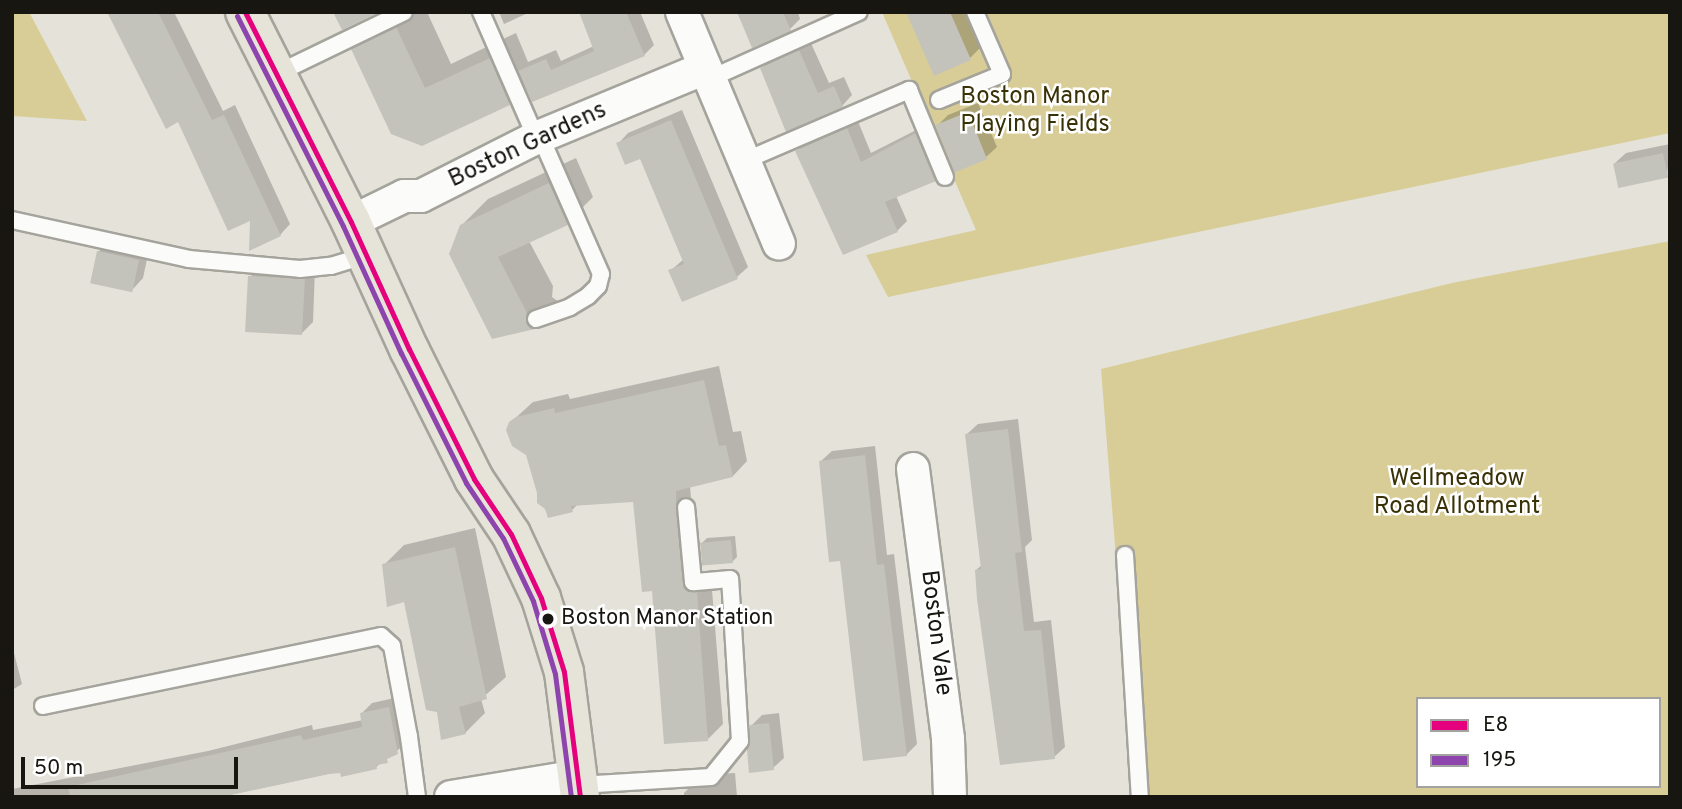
<!DOCTYPE html>
<style>
body{margin:0}
#map{position:relative;width:1682px;height:809px;overflow:hidden;background:#e4e2d9;font-family:Overpass,sans-serif}
div>[style]{position:absolute}
[style*='--x']{left:calc(var(--x)*1px);top:calc(var(--y)*1px);width:calc(var(--w)*1px);rotate:calc(var(--a)*1deg)}
.green>*{inset:0;background:#d8cd96}
.shadow>*{inset:0;background:#0003}
.building>*{inset:0;background:#c4c3bb;transform-origin:0 0}
.roads{filter:drop-shadow(2px 0 #a4a39c) drop-shadow(-2px 0 #a4a39c) drop-shadow(0 2px #a4a39c) drop-shadow(0 -2px #a4a39c)}
.service>*{height:16px;margin:-8px;padding:0 8px;transform-origin:8px;border-radius:8px;background:#fbfbf9}
.minor>*{height:32px;margin:-16px;padding:0 16px;transform-origin:16px;border-radius:16px;background:#fbfbf9}
.primary>*{height:38px;margin:-19px;padding:0 19px;transform-origin:19px;border-radius:19px;background:#e6e4d9}
.bus-1>*{height:5px;margin:-2.5px;padding:0 2.5px;transform-origin:2.5px;border-radius:2.5px;background:#e5007d}
.bus-2>*{height:5px;margin:-2.5px;padding:0 2.5px;transform-origin:2.5px;border-radius:2.5px;background:#8e44ad}
.dots>*{width:19px;height:19px;translate:-50% -50%;box-sizing:border-box;border:4px solid #fff;border-radius:50%}
span{translate:-50% -50%;white-space:nowrap;text-align:center;line-height:1.15;-webkit-text-stroke:5px #fff;paint-order:stroke}
.bus-label{font-size:22px;color:#171610}
.left{translate:0 -50%;text-align:left}
.park-label{font-size:24px;color:#3a3207}
.street-label{font-size:24px;color:#171610}
.frame{position:absolute;inset:0;border:14px solid #171610;pointer-events:none}
.legend{position:absolute;left:1416px;top:697px;width:245px;height:91px;box-sizing:border-box;background:#fff;border:2px solid #a2a29f;margin:0;padding:9px 12px;list-style:none;font-size:21px;color:#171610}
.legend li{display:flex;align-items:center;gap:14px;height:35px}
.legend b{width:35px;border:2px solid #a2a29f}
.scale{position:absolute;left:21px;top:757px;width:217px;height:32px;box-sizing:border-box;border:4px solid #171610;border-top:0;padding-left:9px;font-size:21px;line-height:24px;white-space:nowrap;color:#171610;-webkit-text-stroke:5px #fff;paint-order:stroke}
</style>
<div id="map">
<div class="green">
<i style="clip-path:polygon(12px 12px,29px 12px,87px 121px,12px 116px)"></i>
<i style="clip-path:polygon(882px 12px,1670px 12px,1670px 133px,888px 297px,866px 255px,976px 230px)"></i>
<i style="clip-path:polygon(evenodd,1670px 241px,1670px 797px,1135px 797px,1101px 369px,1452px 283px,1670px 241px,1418px 699px,1659px 699px,1659px 786px,1418px 786px,1418px 699px)"></i>
</div>
<div class="shadow">
<i style="clip-path:polygon(109px 12px,174px 12px,223px 111px,235px 105px,290px 224px,280px 235px,252px 218px)"></i>
<i style="clip-path:polygon(403px 12px,427px 12px,451px 64px,516px 33px,528px 62px,556px 50px,561px 61px,594px 46px,580px 12px,640px 12px,654px 45px,644px 55px,527px 86px,509px 103px,422px 144px,353px 50px,380px 23px)"></i>
<i style="clip-path:polygon(499px 12px,530px 12px,504px 24px)"></i>
<i style="clip-path:polygon(739px 12px,798px 12px,800px 19px,790px 29px)"></i>
<i style="clip-path:polygon(910px 12px,965px 12px,980px 48px,970px 58px)"></i>
<i style="clip-path:polygon(810px 41px,829px 83px,844px 77px,852px 95px,842px 106px,762px 68px,773px 57px)"></i>
<i style="clip-path:polygon(978px 103px,997px 147px,986px 157px,937px 126px,948px 115px)"></i>
<i style="clip-path:polygon(682px 110px,748px 267px,737px 277px,670px 271px,684px 259px,641px 157px,618px 144px,628px 133px)"></i>
<i style="clip-path:polygon(857px 119px,871px 153px,926px 125px,945px 170px,935px 180px,896px 196px,907px 221px,897px 231px,797px 151px,807px 141px)"></i>
<i style="clip-path:polygon(1670px 144px,1667px 176px,1615px 163px,1626px 153px)"></i>
<i style="clip-path:polygon(576px 158px,593px 197px,567px 223px,529px 241px,553px 286px,552px 297px,559px 302px,534px 328px,493px 337px,461px 226px,488px 199px)"></i>
<i style="clip-path:polygon(109px 242px,149px 250px,143px 278px,133px 289px,98px 252px)"></i>
<i style="clip-path:polygon(261px 266px,315px 269px,313px 322px,302px 333px,250px 277px)"></i>
<i style="clip-path:polygon(719px 366px,733px 432px,741px 431px,747px 461px,733px 476px,690px 486px,697px 568px,703px 577px,711px 578px,723px 724px,708px 739px,654px 589px,635px 501px,578px 504px,572px 510px,539px 493px,527px 454px,510px 423px,533px 402px,568px 394px,570px 399px)"></i>
<i style="clip-path:polygon(1018px 419px,1032px 540px,1025px 547px,1034px 622px,1051px 620px,1065px 747px,1054px 757px,976px 570px,982px 565px,967px 434px,978px 424px)"></i>
<i style="clip-path:polygon(875px 446px,887px 555px,894px 554px,917px 744px,906px 755px,842px 559px,821px 461px,832px 451px)"></i>
<i style="clip-path:polygon(475px 528px,506px 677px,481px 699px,485px 713px,465px 733px,438px 711px,405px 600px,384px 565px,404px 545px)"></i>
<i style="clip-path:polygon(735px 536px,737px 557px,732px 562px,702px 543px,707px 538px)"></i>
<i style="clip-path:polygon(13px 649px,22px 684px,12px 690px,12px 650px)"></i>
<i style="clip-path:polygon(399px 697px,408px 742px,376px 767px,341px 771px,220px 797px,12px 797px,12px 789px,208px 751px,312px 725px,313px 730px,363px 720px,361px 714px,372px 703px)"></i>
<i style="clip-path:polygon(779px 713px,784px 758px,773px 768px,752px 741px,751px 726px,762px 715px)"></i>
<i style="clip-path:polygon(735px 773px,737px 797px,684px 797px,684px 793px,702px 775px)"></i>
</div>
<div class="building">
<i style="clip-path:polygon(107px 12px,158px 12px,212px 120px,224px 115px,281px 236px,249px 251px,250px 221px,228px 231px,178px 122px,166px 129px)"></i>
<i style="clip-path:polygon(333px 12px,379px 12px,342px 30px)"></i>
<i style="clip-path:polygon(579px 12px,626px 12px,645px 56px,532px 102px,518px 71px,546px 59px,551px 70px,594px 51px)"></i>
<i style="clip-path:polygon(737px 12px,783px 12px,791px 31px,752px 48px)"></i>
<i style="clip-path:polygon(906px 12px,950px 12px,971px 60px,934px 76px)"></i>
<i style="clip-path:polygon(396px 27px,425px 88px,490px 58px,510px 105px,422px 146px,391px 134px,351px 49px)"></i>
<i style="clip-path:polygon(799px 50px,818px 93px,834px 86px,843px 107px,786px 132px,760px 68px)"></i>
<i style="left:968px;top:112px;width:51px;height:35px;rotate:68deg"></i>
<i style="clip-path:polygon(671px 120px,738px 279px,682px 302px,668px 270px,684px 264px,640px 159px,625px 165px,616px 143px)"></i>
<i style="clip-path:polygon(847px 128px,861px 162px,916px 133px,936px 181px,885px 202px,898px 232px,843px 255px,795px 151px)"></i>
<i style="left:1663px;top:153px;width:25px;height:51px;rotate:78deg"></i>
<i style="clip-path:polygon(549px 183px,568px 225px,498px 257px,527px 313px,526px 323px,535px 329px,492px 339px,449px 254px,460px 225px)"></i>
<i style="left:97px;top:251px;width:43px;height:33px;rotate:12deg"></i>
<i style="left:248px;top:276px;width:57px;height:56px;rotate:3deg"></i>
<i style="clip-path:polygon(704px 380px,719px 446px,726px 445px,733px 477px,676px 491px,676px 508px,683px 584px,688px 591px,697px 592px,708px 741px,664px 744px,652px 591px,642px 592px,633px 502px,571px 506px,573px 512px,548px 518px,545px 509px,537px 503px,537px 493px,526px 455px,512px 446px,506px 430px,509px 422px,516px 417px,554px 408px,555px 413px)"></i>
<i style="clip-path:polygon(1008px 429px,1022px 552px,1015px 553px,1024px 631px,1041px 630px,1055px 759px,1000px 765px,977px 599px,975px 570px,981px 569px,965px 434px)"></i>
<i style="clip-path:polygon(865px 455px,877px 565px,884px 564px,907px 756px,863px 761px,840px 561px,829px 562px,819px 461px)"></i>
<i style="left:731px;top:540px;width:23px;height:31px;rotate:85deg"></i>
<i style="clip-path:polygon(455px 547px,487px 699px,459px 707px,466px 734px,441px 740px,437px 712px,426px 710px,404px 602px,387px 607px,382px 564px)"></i>
<i style="clip-path:polygon(389px 707px,398px 754px,387px 759px,388px 763px,376px 765px,377px 769px,341px 777px,340px 773px,329px 774px,221px 797px,70px 797px,68px 787px,301px 735px,303px 740px,362px 727px,360px 713px)"></i>
<i style="clip-path:polygon(769px 723px,774px 770px,749px 773px,747px 749px,750px 740px,750px 725px)"></i>
</div>
<div class="roads">
<div class="service">
<i style="--x:481;--y:12;--w:137;--a:66.4"></i>
<i style="--x:276;--y:74;--w:142;--a:-25.8"></i>
<i style="--x:709;--y:79;--w:164;--a:-24.1"></i>
<i style="--x:939;--y:100;--w:68;--a:-22.4"></i>
<i style="--x:1002;--y:74;--w:68;--a:-113.5"></i>
<i style="--x:744;--y:161;--w:180;--a:-23.3"></i>
<i style="--x:909;--y:90;--w:94;--a:67.5"></i>
<i style="--x:12;--y:220;--w:181;--a:12.4"></i>
<i style="--x:189;--y:259;--w:111;--a:5.1"></i>
<i style="--x:300;--y:269;--w:31;--a:-6"></i>
<i style="--x:331;--y:266;--w:37;--a:-17"></i>
<i style="--x:536;--y:319;--w:36;--a:-19"></i>
<i style="--x:570;--y:307;--w:21;--a:-31"></i>
<i style="--x:588;--y:296;--w:14;--a:-45"></i>
<i style="--x:598;--y:286;--w:12;--a:-76"></i>
<i style="--x:601;--y:274;--w:151;--a:-113.8"></i>
<i style="--x:1125;--y:555;--w:242;--a:86.5"></i>
<i style="--x:43;--y:706;--w:345;--a:-11.7"></i>
<i style="--x:381;--y:636;--w:15;--a:42"></i>
<i style="--x:392;--y:646;--w:93;--a:79.4"></i>
<i style="--x:409;--y:737;--w:61;--a:82.4"></i>
<i style="--x:579;--y:785;--w:132;--a:-3.5"></i>
<i style="--x:711;--y:777;--w:46;--a:-51.1"></i>
<i style="--x:740;--y:741;--w:162;--a:-93.5"></i>
<i style="--x:730;--y:579;--w:37;--a:175"></i>
<i style="--x:693;--y:582;--w:75;--a:-95.3"></i>
</div>
<div class="minor">
<i style="--x:682;--y:12;--w:251;--a:67.3"></i>
<i style="--x:351;--y:222;--w:59;--a:-26.1"></i>
<i style="--x:404;--y:196;--w:17;--a:0"></i>
<i style="--x:421;--y:196;--w:129;--a:-26.8"></i>
<i style="--x:536;--y:138;--w:183;--a:-22.5"></i>
<i style="--x:913;--y:469;--w:272;--a:82.6"></i>
<i style="--x:948;--y:739;--w:58;--a:88"></i>
<i style="--x:451;--y:797;--w:129;--a:-9.4"></i>
</div>
<div class="primary">
<i style="--x:245;--y:12;--w:235;--a:63.2"></i>
<i style="--x:351;--y:222;--w:140;--a:65.5"></i>
<i style="--x:409;--y:349;--w:145;--a:63.4"></i>
<i style="--x:474;--y:479;--w:66;--a:56.1"></i>
<i style="--x:511;--y:534;--w:71;--a:64.9"></i>
<i style="--x:541;--y:598;--w:77;--a:72.7"></i>
<i style="--x:564;--y:672;--w:126;--a:82.7"></i>
</div>
</div>
<div class="bus-1">
<i style="--x:245;--y:12;--w:235;--a:63.2"></i>
<i style="--x:351;--y:222;--w:140;--a:65.5"></i>
<i style="--x:409;--y:349;--w:145;--a:63.4"></i>
<i style="--x:474;--y:479;--w:66;--a:56.1"></i>
<i style="--x:511;--y:534;--w:71;--a:64.9"></i>
<i style="--x:541;--y:598;--w:77;--a:72.7"></i>
<i style="--x:564;--y:672;--w:126;--a:82.7"></i>
</div>
<div class="bus-2">
<i style="--x:237;--y:16;--w:235;--a:63.2"></i>
<i style="--x:343;--y:226;--w:140;--a:65.5"></i>
<i style="--x:401;--y:353;--w:145;--a:63.4"></i>
<i style="--x:466;--y:483;--w:66;--a:56.1"></i>
<i style="--x:503;--y:538;--w:70;--a:64.5"></i>
<i style="--x:533;--y:601;--w:76;--a:73.2"></i>
<i style="--x:555;--y:674;--w:124;--a:82.6"></i>
</div>
<div class="dots">
<i style="left:548px;top:619px;background:#171610"></i>
</div>
<div class="bus-label">
<span class="left" style="left:561px;top:619px">Boston Manor Station</span>
</div>
<div class="park-label">
<span style="left:1035px;top:112px">Boston Manor<br>Playing Fields</span>
<span style="left:1457px;top:494px">Wellmeadow<br>Road Allotment</span>
</div>
<div class="street-label">
<span style="left:528px;top:146px;rotate:-25deg">Boston Gardens</span>
<span style="left:935px;top:633px;rotate:83deg">Boston Vale</span>
</div>
<div class="frame"></div>
<ul class="legend">
<li><b style="height:9px;background:#e5007d"></b>E8</li>
<li><b style="height:9px;background:#8e44ad"></b>195</li>
</ul>
<div class="scale">50 m</div>
</div>
